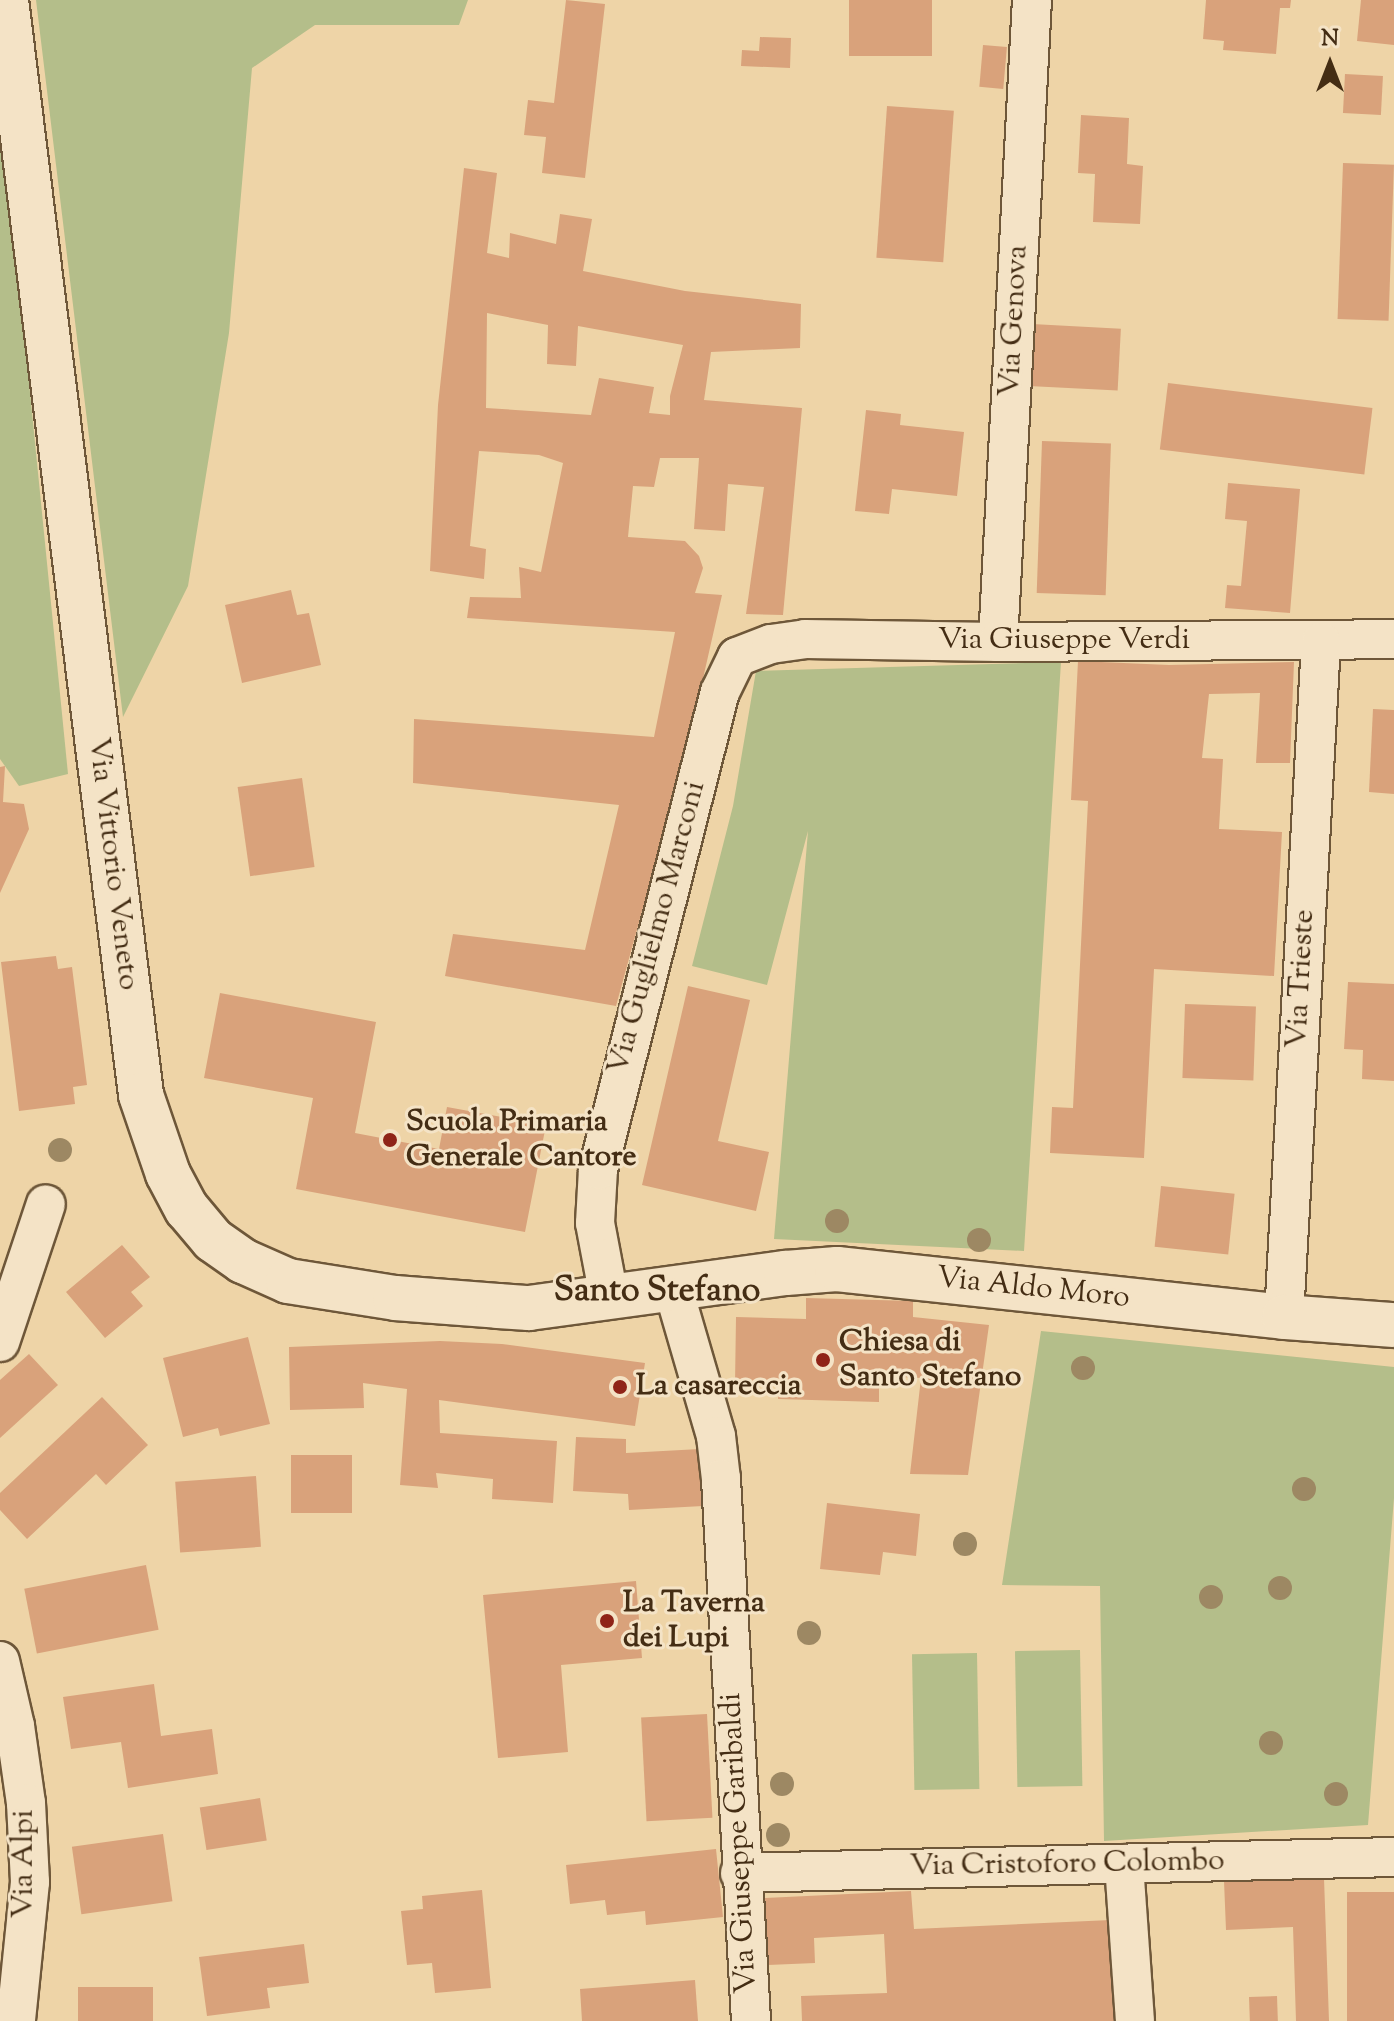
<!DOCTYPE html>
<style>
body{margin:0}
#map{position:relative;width:1394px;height:2021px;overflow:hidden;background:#eed4a7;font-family:"Sorts Mill Goudy",serif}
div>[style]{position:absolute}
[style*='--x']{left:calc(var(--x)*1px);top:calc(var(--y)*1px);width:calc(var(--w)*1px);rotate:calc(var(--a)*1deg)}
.green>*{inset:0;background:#b4be8a;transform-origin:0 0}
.building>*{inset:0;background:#d9a27b;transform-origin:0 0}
.roads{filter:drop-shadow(2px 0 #6e5739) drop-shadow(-2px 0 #6e5739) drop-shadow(0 2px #6e5739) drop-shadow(0 -2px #6e5739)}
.minor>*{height:38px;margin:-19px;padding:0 19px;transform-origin:19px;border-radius:19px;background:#f4e3c6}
.tertiary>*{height:44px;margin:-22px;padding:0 22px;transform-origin:22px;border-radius:22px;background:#f4e3c6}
.trees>*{width:24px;height:24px;margin:-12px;border-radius:50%;background:#9d8863}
.dots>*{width:22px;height:22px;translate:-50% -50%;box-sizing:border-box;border:4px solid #f4e3c6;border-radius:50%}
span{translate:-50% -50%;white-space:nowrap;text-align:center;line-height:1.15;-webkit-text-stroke:6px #f4e3c6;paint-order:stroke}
.street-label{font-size:30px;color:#442d14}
.poi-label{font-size:30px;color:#442d14;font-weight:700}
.left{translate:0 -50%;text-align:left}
.quarter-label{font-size:34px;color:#442d14;font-weight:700}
.north{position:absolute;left:1290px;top:24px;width:80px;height:80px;-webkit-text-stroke:6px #f4e3c6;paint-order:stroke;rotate:0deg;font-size:22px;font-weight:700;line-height:32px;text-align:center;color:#442d14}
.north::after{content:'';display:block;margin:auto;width:28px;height:36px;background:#442d14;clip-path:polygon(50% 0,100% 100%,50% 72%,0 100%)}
</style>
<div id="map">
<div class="green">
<i style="clip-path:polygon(36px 0,468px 0,459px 25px,315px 25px,252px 68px,229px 333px,188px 586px,123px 717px)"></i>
<i style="clip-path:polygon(0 91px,68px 774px,19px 786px,0 759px)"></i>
<i style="clip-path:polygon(1061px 662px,1024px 1251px,774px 1239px,808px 831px,767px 985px,692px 966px,733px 806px,756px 671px)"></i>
<i style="clip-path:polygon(1041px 1331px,1394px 1367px,1394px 1498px,1368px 1825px,1104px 1841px,1100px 1586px,1002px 1585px)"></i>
<i style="left:1080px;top:1650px;width:136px;height:65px;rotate:89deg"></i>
<i style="left:977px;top:1653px;width:136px;height:65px;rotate:89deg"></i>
</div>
<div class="building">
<i style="clip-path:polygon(566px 0,605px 4px,585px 178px,542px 173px,546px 137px,524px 135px,528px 100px,554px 103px)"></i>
<i style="left:849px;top:0;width:83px;height:56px"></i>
<i style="clip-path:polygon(1206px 0,1291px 0,1290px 8px,1280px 8px,1276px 54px,1223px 50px,1224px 41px,1203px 39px)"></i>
<i style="clip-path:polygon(1361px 0,1394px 0,1394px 45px,1357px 41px)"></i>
<i style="clip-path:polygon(760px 37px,791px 38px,790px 68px,741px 66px,742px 50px,759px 51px)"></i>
<i style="left:983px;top:45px;width:24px;height:42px;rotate:5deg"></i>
<i style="left:1345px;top:74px;width:38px;height:39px;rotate:3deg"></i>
<i style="left:887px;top:106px;width:67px;height:152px;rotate:4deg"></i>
<i style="clip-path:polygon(1081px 115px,1129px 118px,1127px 164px,1143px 166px,1140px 224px,1093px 222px,1095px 174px,1078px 173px)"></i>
<i style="left:1343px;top:163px;width:51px;height:156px;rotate:2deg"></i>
<i style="clip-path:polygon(evenodd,464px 168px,497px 173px,487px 253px,509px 258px,510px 233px,556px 244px,560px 214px,592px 219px,583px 271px,685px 291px,801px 304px,800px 348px,711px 352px,704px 400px,802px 408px,783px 615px,746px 614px,764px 487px,728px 484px,725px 531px,694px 529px,699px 458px,660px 458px,654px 487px,633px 486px,628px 537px,685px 541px,699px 556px,703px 568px,695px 593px,722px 595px,689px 740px,616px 1006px,445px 976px,453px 934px,585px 950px,619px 805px,413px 783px,414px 719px,654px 737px,675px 632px,467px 618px,470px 597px,521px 598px,519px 567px,541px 572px,563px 463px,539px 455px,479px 451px,470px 546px,486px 549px,484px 579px,430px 571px,438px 405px,464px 168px,487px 313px,548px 325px,547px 364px,576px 366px,578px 326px,683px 345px,670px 396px,670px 415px,649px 413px,654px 387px,599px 378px,591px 415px,486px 408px,487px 313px)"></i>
<i style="left:1032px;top:324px;width:89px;height:62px;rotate:3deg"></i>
<i style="left:1168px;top:383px;width:206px;height:67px;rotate:7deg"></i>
<i style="clip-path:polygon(866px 410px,901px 414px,900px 425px,964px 432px,957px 496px,892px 489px,889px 514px,855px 511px)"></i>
<i style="left:1042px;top:441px;width:69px;height:152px;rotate:2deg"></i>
<i style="clip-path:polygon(1228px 483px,1300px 489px,1290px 613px,1225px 608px,1227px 585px,1241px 586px,1247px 521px,1225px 519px)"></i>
<i style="clip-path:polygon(291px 590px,297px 615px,309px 613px,321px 665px,242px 683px,225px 605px)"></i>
<i style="clip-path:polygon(1078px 661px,1169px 665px,1294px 662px,1290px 763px,1256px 763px,1260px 693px,1209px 694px,1202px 758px,1223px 759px,1219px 829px,1282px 832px,1274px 976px,1154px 969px,1144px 1158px,1050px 1153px,1052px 1107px,1073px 1108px,1088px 801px,1071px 800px)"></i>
<i style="clip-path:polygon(1373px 709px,1394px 710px,1394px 794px,1369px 792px)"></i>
<i style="clip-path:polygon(5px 766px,3px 802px,24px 804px,29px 829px,0 893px,0 767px)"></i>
<i style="left:302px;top:778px;width:90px;height:65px;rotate:82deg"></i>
<i style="clip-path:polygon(56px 956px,58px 969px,72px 967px,87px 1085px,73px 1087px,75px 1104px,19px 1111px,1px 962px)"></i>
<i style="clip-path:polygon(1348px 982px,1394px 984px,1394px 1081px,1362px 1079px,1363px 1050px,1344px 1049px)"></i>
<i style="clip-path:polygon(688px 986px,750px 1000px,718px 1141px,769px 1152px,756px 1211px,642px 1185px)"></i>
<i style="clip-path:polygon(220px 993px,376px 1022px,355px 1133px,439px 1149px,447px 1107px,546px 1125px,525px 1232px,296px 1189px,313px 1098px,204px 1078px)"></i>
<i style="left:1185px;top:1004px;width:71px;height:74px;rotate:2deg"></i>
<i style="left:1161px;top:1186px;width:74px;height:61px;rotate:6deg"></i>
<i style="clip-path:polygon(122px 1245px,150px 1277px,131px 1292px,143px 1306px,105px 1338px,66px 1292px)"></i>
<i style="clip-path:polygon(806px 1298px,913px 1301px,913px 1317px,989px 1325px,968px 1475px,910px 1474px,921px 1378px,879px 1376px,879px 1402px,778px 1399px,779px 1385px,735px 1384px,736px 1317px,806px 1319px)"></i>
<i style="clip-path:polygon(248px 1337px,270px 1424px,220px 1436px,218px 1428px,183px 1437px,163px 1358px)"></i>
<i style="clip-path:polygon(440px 1341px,502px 1344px,645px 1363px,635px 1426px,439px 1400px,440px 1433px,557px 1441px,553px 1503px,492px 1499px,493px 1479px,436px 1473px,438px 1488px,400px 1485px,407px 1389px,363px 1383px,364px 1408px,290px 1410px,289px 1347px)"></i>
<i style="clip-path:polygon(29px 1354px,58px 1385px,0 1438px,0 1380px)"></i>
<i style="clip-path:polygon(102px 1397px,148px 1445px,106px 1485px,96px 1474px,27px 1539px,0 1510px,0 1493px)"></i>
<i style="clip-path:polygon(576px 1437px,626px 1439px,626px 1453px,700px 1449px,703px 1506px,629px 1510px,628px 1494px,573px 1491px)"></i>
<i style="left:291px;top:1455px;width:61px;height:58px"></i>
<i style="left:256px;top:1476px;width:71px;height:81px;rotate:86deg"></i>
<i style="clip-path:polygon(827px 1503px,920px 1514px,916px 1556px,883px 1552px,880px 1575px,820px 1569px)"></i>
<i style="left:146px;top:1565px;width:66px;height:124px;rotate:79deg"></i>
<i style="clip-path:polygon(636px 1581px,642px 1658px,561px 1665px,568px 1752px,498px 1758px,483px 1595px)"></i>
<i style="clip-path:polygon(154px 1684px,161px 1736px,212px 1729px,218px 1774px,128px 1788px,121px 1742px,71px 1749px,63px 1697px)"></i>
<i style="left:707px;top:1714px;width:104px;height:66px;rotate:87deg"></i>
<i style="left:260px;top:1798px;width:43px;height:61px;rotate:81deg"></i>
<i style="left:163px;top:1834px;width:68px;height:92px;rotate:82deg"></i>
<i style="clip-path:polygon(716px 1849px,723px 1917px,646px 1925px,645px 1911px,607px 1915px,605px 1900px,570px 1904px,566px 1865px)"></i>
<i style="clip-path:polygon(1324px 1878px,1329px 2021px,1296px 2021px,1293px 1927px,1226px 1930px,1224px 1881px)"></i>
<i style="clip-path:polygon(482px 1890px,491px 1988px,435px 1993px,432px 1963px,407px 1965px,401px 1911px,423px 1909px,422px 1896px)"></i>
<i style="clip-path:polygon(911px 1891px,914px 1929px,1111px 1920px,1118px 2021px,802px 2021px,801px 1996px,887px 1993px,884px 1934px,814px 1938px,815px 1963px,768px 1965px,765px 1898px)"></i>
<i style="left:1394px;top:1892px;width:129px;height:47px;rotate:90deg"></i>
<i style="clip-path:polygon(304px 1944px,309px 1983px,267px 1988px,270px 2008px,207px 2016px,199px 1957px)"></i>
<i style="clip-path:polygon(695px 1980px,698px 2021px,582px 2021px,580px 1989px)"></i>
<i style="left:153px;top:1987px;width:34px;height:75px;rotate:90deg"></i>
<i style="left:1277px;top:1996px;width:25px;height:28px;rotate:88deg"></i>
</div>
<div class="roads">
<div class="minor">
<i style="--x:998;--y:642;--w:643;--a:-86.97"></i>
<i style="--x:673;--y:1288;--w:154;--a:73.8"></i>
<i style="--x:716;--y:1436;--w:43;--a:83.4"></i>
<i style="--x:721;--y:1479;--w:543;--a:86.83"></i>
<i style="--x:609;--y:1297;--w:75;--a:-100.7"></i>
<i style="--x:595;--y:1223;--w:53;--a:-86.8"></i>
<i style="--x:598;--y:1170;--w:493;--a:-75.7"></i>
<i style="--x:720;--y:692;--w:39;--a:-64"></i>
<i style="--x:737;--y:657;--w:36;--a:-21"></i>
<i style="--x:771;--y:644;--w:34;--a:-8"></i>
<i style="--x:805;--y:639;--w:193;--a:0.9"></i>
<i style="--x:998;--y:642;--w:396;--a:-0.4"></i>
<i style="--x:1284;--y:1317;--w:676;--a:-86.86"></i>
<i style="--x:0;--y:1342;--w:145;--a:-71.6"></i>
<i style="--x:0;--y:1661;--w:67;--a:77"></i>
<i style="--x:15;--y:1726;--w:78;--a:81.9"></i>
<i style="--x:26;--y:1803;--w:79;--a:87.1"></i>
<i style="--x:30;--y:1882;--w:140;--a:95.8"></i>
<i style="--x:1124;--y:1864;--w:157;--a:86"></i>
<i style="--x:740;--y:1873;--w:654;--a:-1.4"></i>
</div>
<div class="tertiary">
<i style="--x:6;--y:0;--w:1103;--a:82.97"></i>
<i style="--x:141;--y:1095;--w:83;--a:71.1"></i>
<i style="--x:168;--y:1174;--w:40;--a:62"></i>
<i style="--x:187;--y:1209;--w:40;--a:50"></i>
<i style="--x:213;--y:1240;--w:37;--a:35"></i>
<i style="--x:243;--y:1261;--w:49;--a:24"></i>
<i style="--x:288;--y:1281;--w:108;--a:9"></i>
<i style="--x:395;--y:1298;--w:103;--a:4.4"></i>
<i style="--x:498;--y:1306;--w:31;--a:4"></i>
<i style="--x:529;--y:1308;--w:259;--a:-7.8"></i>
<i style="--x:786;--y:1273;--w:51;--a:-4.5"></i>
<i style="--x:837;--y:1269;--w:450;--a:6.1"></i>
<i style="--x:1284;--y:1317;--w:110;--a:4.2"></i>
</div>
</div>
<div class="trees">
<i style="left:60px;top:1150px"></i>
<i style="left:837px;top:1221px"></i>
<i style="left:979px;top:1240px"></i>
<i style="left:1083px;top:1368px"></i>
<i style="left:1304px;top:1489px"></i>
<i style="left:965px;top:1544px"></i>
<i style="left:1280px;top:1588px"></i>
<i style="left:1211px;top:1597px"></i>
<i style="left:809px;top:1633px"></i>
<i style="left:1271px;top:1743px"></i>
<i style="left:782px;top:1784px"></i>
<i style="left:1336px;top:1794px"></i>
<i style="left:778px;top:1835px"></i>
</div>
<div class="dots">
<i style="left:390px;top:1140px;background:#8f2418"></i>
<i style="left:823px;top:1360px;background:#8f2418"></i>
<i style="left:620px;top:1387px;background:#8f2418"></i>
<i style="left:607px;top:1621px;background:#8f2418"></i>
</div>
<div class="street-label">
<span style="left:1015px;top:321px;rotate:-87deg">Via Genova</span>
<span style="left:1064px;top:641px">Via Giuseppe Verdi</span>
<span style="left:112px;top:864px;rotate:83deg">Via Vittorio Veneto</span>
<span style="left:658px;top:928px;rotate:-75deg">Via Guglielmo Marconi</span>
<span style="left:1302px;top:979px;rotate:-87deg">Via Trieste</span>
<span style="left:1033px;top:1289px;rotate:6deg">Via Aldo Moro</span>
<span style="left:740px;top:1843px;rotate:-93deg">Via Giuseppe Garibaldi</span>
<span style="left:25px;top:1864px;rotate:-90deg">Via Alpi</span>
<span style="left:1067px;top:1865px;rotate:-1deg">Via Cristoforo Colombo</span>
</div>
<div class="poi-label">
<span class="left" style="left:406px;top:1140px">Scuola Primaria<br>Generale Cantore</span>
<span class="left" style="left:839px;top:1360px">Chiesa di<br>Santo Stefano</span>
<span class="left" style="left:636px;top:1387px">La casareccia</span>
<span class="left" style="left:623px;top:1621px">La Taverna<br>dei Lupi</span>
</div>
<div class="quarter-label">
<span style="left:657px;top:1292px">Santo Stefano</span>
</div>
<div class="north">N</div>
</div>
